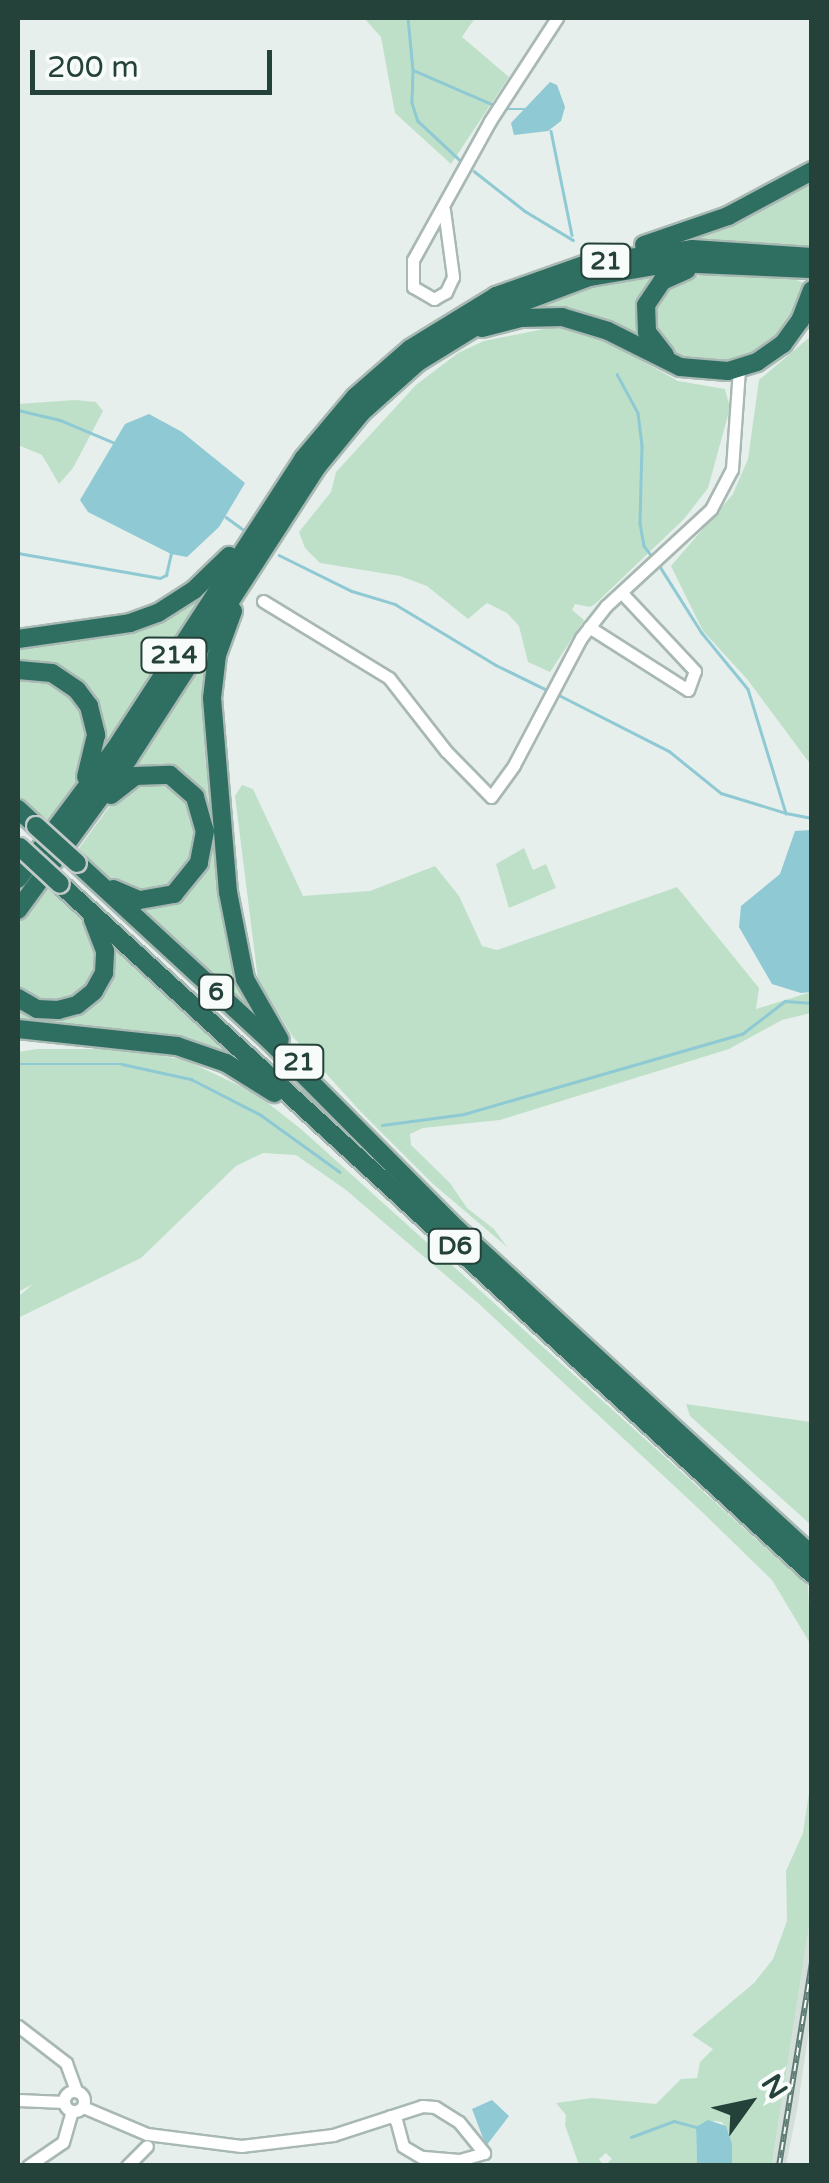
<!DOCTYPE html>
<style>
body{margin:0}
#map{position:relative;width:829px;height:2183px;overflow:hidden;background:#e6efeb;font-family:"Varela Round",sans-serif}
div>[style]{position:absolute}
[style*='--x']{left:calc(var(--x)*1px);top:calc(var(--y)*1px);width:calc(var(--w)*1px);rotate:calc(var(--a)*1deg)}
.built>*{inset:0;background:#d4dfda}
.green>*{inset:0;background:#bfe0c8}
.water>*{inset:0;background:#8ec9d4}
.stream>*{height:2.5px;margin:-1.25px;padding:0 1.25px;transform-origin:1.25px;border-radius:1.25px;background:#8ec9d4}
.roads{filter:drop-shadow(2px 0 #a8b8b2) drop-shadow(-2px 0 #a8b8b2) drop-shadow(0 2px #a8b8b2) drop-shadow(0 -2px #a8b8b2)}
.minor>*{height:11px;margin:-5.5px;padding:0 5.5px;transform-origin:5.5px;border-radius:5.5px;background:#fff}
.minor>.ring{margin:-5.5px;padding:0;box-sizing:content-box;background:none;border:11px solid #fff;border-radius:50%}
.highway>*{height:18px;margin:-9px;padding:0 9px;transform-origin:9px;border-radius:9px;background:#2f6f62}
.rail>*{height:6px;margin-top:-3px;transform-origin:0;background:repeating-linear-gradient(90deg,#f7fbf9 0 8px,#5f7d75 0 16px);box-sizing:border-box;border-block:2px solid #5f7d75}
.bridges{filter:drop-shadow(2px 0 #c2cac8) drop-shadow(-2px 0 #c2cac8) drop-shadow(0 2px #c2cac8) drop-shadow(0 -2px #c2cac8)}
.highway-bridge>*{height:18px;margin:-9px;padding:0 9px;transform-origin:9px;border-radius:9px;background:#2f6f62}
span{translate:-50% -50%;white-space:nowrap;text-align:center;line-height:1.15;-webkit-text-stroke:8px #f7fbf9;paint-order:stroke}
.shield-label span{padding:2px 8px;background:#f7fbf9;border:2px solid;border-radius:8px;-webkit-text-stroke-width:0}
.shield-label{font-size:25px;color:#24423a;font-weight:700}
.frame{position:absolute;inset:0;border:20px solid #24423a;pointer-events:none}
.north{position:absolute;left:699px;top:2053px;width:100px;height:100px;-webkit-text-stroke:8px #f7fbf9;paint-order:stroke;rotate:57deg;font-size:28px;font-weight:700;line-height:40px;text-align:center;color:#24423a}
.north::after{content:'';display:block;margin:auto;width:35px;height:45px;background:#24423a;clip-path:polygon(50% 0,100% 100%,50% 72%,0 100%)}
.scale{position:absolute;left:30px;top:50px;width:242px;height:45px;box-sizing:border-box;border:5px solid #24423a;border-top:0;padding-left:12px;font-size:30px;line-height:35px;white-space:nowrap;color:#24423a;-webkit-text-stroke:8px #f7fbf9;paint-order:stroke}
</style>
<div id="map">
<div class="built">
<i style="clip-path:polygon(811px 1914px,812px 2009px,798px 2105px,786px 2165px,772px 2166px)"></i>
</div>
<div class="green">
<i style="clip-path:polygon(364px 18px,475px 18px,462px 37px,509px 77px,451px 164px,395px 113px,381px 37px)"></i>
<i style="clip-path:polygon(811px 181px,811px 246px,685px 242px,730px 224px)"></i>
<i style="clip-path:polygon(661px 272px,638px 299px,635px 320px,640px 339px,573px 309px,511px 313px,578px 288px)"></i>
<i style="clip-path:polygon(707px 275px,794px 279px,806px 284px,799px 306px,778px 339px,754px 356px,727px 365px,683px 360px,669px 349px,652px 325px,655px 299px,686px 277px)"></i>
<i style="clip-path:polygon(559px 326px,594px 334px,678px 381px,725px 389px,730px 408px,708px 488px,684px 519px,595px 604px,590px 607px,575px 604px,572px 610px,584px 620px,550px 672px,528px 662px,519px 626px,507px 613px,487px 603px,468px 619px,427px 586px,400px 576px,320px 563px,305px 548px,299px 532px,331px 492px,336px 472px,416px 385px,458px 353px,484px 341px)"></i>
<i style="clip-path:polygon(811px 336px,812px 336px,811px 765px,747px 679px,703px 631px,671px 566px,733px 494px,748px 459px,759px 380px)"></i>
<i style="clip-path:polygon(75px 400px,96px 402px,103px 411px,73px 468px,59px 484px,42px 455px,18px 445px,18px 404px)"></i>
<i style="clip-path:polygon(205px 591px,102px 752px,103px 735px,54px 666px,18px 663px,18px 644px,106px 634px)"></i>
<i style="clip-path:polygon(213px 643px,206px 719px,253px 1014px,136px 906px,152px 907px,177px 900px,195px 884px,205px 866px,210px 817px,201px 793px,172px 769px,131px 768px)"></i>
<i style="clip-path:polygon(18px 674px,63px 684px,90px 720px,83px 775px,49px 825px,18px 797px)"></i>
<i style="clip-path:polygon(148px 777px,184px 789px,201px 831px,186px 878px,151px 896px,109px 881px,77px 851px,117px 796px)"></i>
<i style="clip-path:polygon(242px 785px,253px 789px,303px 896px,370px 891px,435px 866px,459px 896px,482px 946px,497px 950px,677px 887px,759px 988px,756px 1009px,811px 992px,811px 1013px,782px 1020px,729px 1049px,500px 1120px,423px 1128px,410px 1134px,411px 1145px,450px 1183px,467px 1208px,494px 1229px,507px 1247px,432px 1183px,361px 1112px,293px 1037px,258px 980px,235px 796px)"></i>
<i style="clip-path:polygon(524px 848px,533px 870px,546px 864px,556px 888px,509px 908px,496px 864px)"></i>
<i style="clip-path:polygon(48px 888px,82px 919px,97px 940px,96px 982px,58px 1007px,18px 994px,18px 925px)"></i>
<i style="clip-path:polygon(116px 947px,256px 1074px,231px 1060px,18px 1025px,18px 1007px,59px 1018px,81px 1012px)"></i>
<i style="clip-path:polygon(38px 1049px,124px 1049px,185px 1060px,255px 1093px,301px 1129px,808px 1586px,811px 1645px,772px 1580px,699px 1509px,478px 1303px,346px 1190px,296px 1155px,263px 1153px,236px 1166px,141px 1258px,18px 1318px,18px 1297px,33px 1284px,18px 1292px,18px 1052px)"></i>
<i style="clip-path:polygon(686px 1404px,811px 1422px,811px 1525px,690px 1416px)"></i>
<i style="clip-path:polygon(811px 1779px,811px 1914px,772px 2165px,732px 2165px,729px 2133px,722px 2122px,715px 2121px,696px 2127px,697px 2165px,605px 2165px,612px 2159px,606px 2153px,599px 2159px,603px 2165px,579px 2165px,565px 2125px,566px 2115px,556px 2103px,592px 2098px,656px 2104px,681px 2079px,697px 2078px,700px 2062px,713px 2049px,692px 2035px,754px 1983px,773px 1959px,787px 1921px,786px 1871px,803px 1833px)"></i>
</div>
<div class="water">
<i style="clip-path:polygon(550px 82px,557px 85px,565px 107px,561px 121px,548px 131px,514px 135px,511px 123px)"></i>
<i style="clip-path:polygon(149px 414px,182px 432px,245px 483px,219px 527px,187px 557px,171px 554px,88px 512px,80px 500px,125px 424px)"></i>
<i style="clip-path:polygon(811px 830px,811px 992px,801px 993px,772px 984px,739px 927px,741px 906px,780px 874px,795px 831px)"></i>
<i style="clip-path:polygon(492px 2100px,509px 2116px,486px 2146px,472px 2109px)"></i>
<i style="clip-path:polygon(708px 2120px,726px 2126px,732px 2144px,732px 2165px,697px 2165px,696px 2127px)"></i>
</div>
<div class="stream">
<i style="--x:408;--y:18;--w:52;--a:84.5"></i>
<i style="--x:413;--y:70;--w:90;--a:23.4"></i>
<i style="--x:413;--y:72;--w:31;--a:92"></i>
<i style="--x:412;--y:103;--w:19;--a:72"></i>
<i style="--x:418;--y:121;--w:62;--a:43"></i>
<i style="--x:503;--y:109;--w:21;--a:0"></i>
<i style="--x:551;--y:131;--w:106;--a:78.6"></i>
<i style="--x:474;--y:171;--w:65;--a:38.1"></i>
<i style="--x:525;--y:211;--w:56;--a:31.1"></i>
<i style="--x:617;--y:374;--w:44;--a:61.7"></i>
<i style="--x:638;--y:413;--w:33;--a:83"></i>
<i style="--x:642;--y:446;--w:77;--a:91.5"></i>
<i style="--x:640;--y:523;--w:23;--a:80"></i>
<i style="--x:644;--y:546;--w:16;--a:52"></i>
<i style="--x:18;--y:410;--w:43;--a:13.4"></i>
<i style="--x:60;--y:420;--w:60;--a:22.7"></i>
<i style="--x:226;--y:517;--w:22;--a:36"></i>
<i style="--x:18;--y:553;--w:144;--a:10"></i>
<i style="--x:160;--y:578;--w:7;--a:-27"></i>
<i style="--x:166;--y:575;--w:22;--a:-77"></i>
<i style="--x:279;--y:555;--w:81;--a:26.3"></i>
<i style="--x:352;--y:591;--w:45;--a:16.8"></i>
<i style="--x:395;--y:604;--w:118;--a:31.1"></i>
<i style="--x:496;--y:665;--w:59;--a:26.1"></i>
<i style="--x:659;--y:565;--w:80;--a:57.7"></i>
<i style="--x:702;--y:633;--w:72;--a:50.6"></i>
<i style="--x:748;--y:689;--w:130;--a:73"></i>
<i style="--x:786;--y:813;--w:26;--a:11"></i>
<i style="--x:557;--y:694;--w:126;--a:27"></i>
<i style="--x:669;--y:751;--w:67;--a:38.9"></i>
<i style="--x:721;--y:793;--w:68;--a:17.1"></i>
<i style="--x:18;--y:1064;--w:104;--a:0"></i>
<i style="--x:122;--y:1064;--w:71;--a:12.3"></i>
<i style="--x:191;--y:1079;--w:79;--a:27.2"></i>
<i style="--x:261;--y:1115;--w:97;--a:35.8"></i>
<i style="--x:382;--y:1125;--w:83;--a:-7.6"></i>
<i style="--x:464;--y:1114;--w:289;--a:-16.1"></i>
<i style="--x:742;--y:1034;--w:54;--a:-37.5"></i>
<i style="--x:785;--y:1001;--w:27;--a:4"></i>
<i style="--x:631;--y:2137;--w:46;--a:-20.4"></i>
<i style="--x:674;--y:2121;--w:27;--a:15"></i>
</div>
<div class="roads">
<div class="minor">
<i style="--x:444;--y:210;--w:68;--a:82.3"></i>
<i style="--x:453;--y:277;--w:17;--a:115"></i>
<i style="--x:446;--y:292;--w:14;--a:150"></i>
<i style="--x:434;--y:299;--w:24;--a:-150"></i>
<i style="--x:413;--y:287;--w:27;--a:-90"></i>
<i style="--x:413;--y:260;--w:159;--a:-61"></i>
<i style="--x:490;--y:121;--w:123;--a:-57"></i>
<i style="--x:263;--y:601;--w:148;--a:31.4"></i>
<i style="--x:389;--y:678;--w:93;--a:52"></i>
<i style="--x:446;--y:751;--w:64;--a:45.6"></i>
<i style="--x:491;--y:797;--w:39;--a:-54"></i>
<i style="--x:514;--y:765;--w:144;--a:-62.2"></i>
<i style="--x:581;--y:638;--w:41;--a:-52"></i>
<i style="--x:606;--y:606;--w:143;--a:-42.7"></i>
<i style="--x:711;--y:509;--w:45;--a:-62.3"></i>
<i style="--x:732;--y:469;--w:100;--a:-86"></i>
<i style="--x:589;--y:627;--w:117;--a:32.5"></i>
<i style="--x:688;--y:690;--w:20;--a:-70"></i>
<i style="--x:695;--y:671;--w:108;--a:-133.1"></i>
<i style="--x:18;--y:2026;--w:61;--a:37.6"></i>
<i style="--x:66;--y:2063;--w:30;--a:70"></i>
<i class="ring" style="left:64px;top:2091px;width:9px;height:9px"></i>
<i style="--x:18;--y:2100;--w:46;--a:2.5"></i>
<i style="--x:83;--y:2107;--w:69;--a:22.9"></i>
<i style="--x:147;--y:2134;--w:95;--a:7.3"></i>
<i style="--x:241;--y:2146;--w:93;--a:-6.8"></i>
<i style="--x:333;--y:2135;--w:94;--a:-18"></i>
<i style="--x:422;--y:2106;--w:13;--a:4"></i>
<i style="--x:435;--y:2107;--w:28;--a:32"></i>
<i style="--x:459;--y:2122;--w:40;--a:51"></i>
<i style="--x:484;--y:2153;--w:26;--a:164"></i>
<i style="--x:459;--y:2160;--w:38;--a:-175"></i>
<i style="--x:421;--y:2157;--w:21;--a:-149"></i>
<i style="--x:403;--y:2146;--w:27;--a:-105"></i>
<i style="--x:396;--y:2120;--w:7;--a:-146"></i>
<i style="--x:28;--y:2166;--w:42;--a:-34.4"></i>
<i style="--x:63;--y:2142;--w:32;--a:-74"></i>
<i style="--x:127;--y:2166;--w:28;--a:-45"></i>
</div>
<div class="highway">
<i style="--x:644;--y:245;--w:89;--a:-19"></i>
<i style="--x:728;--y:216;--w:95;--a:-28.2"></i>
<i style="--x:482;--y:328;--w:40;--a:-14.4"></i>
<i style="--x:521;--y:318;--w:41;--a:-1.4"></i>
<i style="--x:562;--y:317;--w:48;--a:16.9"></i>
<i style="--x:608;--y:331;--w:80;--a:26.6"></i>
<i style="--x:680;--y:367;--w:48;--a:4.8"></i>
<i style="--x:728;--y:371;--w:30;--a:-17"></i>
<i style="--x:757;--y:362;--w:32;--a:-35"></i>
<i style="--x:783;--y:344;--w:29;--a:-54"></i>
<i style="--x:800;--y:321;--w:33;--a:-69"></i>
<i style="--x:665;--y:355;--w:29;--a:-128"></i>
<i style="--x:647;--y:332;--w:27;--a:-92"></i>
<i style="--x:646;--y:305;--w:29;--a:-56"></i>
<i style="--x:662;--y:281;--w:27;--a:-24"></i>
<i style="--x:233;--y:611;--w:47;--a:110"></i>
<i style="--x:217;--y:655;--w:43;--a:96.6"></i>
<i style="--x:212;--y:698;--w:195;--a:85.3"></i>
<i style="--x:228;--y:892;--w:89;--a:78.9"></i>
<i style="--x:245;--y:979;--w:70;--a:60.2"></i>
<i style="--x:18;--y:639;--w:113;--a:-8.1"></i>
<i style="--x:130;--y:623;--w:30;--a:-20"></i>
<i style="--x:158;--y:613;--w:43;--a:-32.6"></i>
<i style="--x:194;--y:590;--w:49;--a:-44.2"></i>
<i style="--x:18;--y:670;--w:34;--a:5"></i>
<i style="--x:52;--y:673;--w:30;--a:34"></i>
<i style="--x:77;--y:690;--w:20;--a:53"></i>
<i style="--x:89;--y:706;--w:30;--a:76"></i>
<i style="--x:96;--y:735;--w:43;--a:103.4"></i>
<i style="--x:111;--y:795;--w:31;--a:-38"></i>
<i style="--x:135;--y:776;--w:35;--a:-2"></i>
<i style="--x:170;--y:775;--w:33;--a:41"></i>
<i style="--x:195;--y:797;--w:35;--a:74"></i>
<i style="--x:205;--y:831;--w:33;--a:101"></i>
<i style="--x:199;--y:863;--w:40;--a:129"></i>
<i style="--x:174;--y:894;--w:36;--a:170"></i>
<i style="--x:139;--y:900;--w:28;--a:-157"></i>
<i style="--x:18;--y:809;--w:25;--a:43"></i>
<i style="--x:77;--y:863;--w:263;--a:42.7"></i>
<i style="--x:270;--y:1041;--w:265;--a:45.2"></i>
<i style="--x:457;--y:1229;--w:482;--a:42.6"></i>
<i style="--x:18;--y:879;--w:162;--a:-53.3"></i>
<i style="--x:115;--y:749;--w:346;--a:-57"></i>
<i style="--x:303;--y:459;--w:81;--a:-50"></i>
<i style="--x:355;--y:397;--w:73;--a:-41.1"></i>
<i style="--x:410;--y:349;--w:101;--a:-31.6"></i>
<i style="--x:496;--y:296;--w:96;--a:-19.4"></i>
<i style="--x:587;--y:264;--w:106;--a:-8.1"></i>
<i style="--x:692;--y:249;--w:120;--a:3.8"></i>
<i style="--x:60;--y:884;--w:1021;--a:42.54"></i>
<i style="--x:18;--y:910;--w:187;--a:-53.9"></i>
<i style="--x:128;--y:759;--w:346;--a:-57.1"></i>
<i style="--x:316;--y:468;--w:72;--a:-50.6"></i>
<i style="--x:362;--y:412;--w:75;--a:-41.8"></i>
<i style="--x:418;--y:362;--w:101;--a:-31.6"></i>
<i style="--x:504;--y:309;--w:91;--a:-20.6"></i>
<i style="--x:589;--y:277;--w:85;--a:-9.5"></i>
<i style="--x:673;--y:263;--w:139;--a:2.5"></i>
<i style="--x:18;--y:998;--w:22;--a:30"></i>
<i style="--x:37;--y:1009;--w:21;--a:3"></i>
<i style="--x:58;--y:1010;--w:20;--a:-15"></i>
<i style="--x:77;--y:1005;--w:22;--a:-39"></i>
<i style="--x:94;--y:991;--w:21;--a:-61"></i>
<i style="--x:104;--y:973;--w:22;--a:-87"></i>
<i style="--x:105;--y:951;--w:34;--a:-111"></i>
<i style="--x:18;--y:1029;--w:160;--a:6.1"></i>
<i style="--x:177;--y:1046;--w:52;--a:19.1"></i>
<i style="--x:226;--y:1063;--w:57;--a:32"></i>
</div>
</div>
<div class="rail">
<i style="--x:779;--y:2166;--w:206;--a:-80.8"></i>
</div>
<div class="bridges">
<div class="highway-bridge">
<i style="--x:36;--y:826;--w:55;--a:42.1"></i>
<i style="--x:20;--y:847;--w:54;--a:42.8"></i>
</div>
</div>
<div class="shield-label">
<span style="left:606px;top:261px">21</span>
<span style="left:174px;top:655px">214</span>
<span style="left:216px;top:992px">6</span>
<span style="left:299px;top:1062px">21</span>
<span style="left:455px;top:1246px">D6</span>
</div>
<div class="frame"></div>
<div class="north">N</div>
<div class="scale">200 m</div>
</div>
